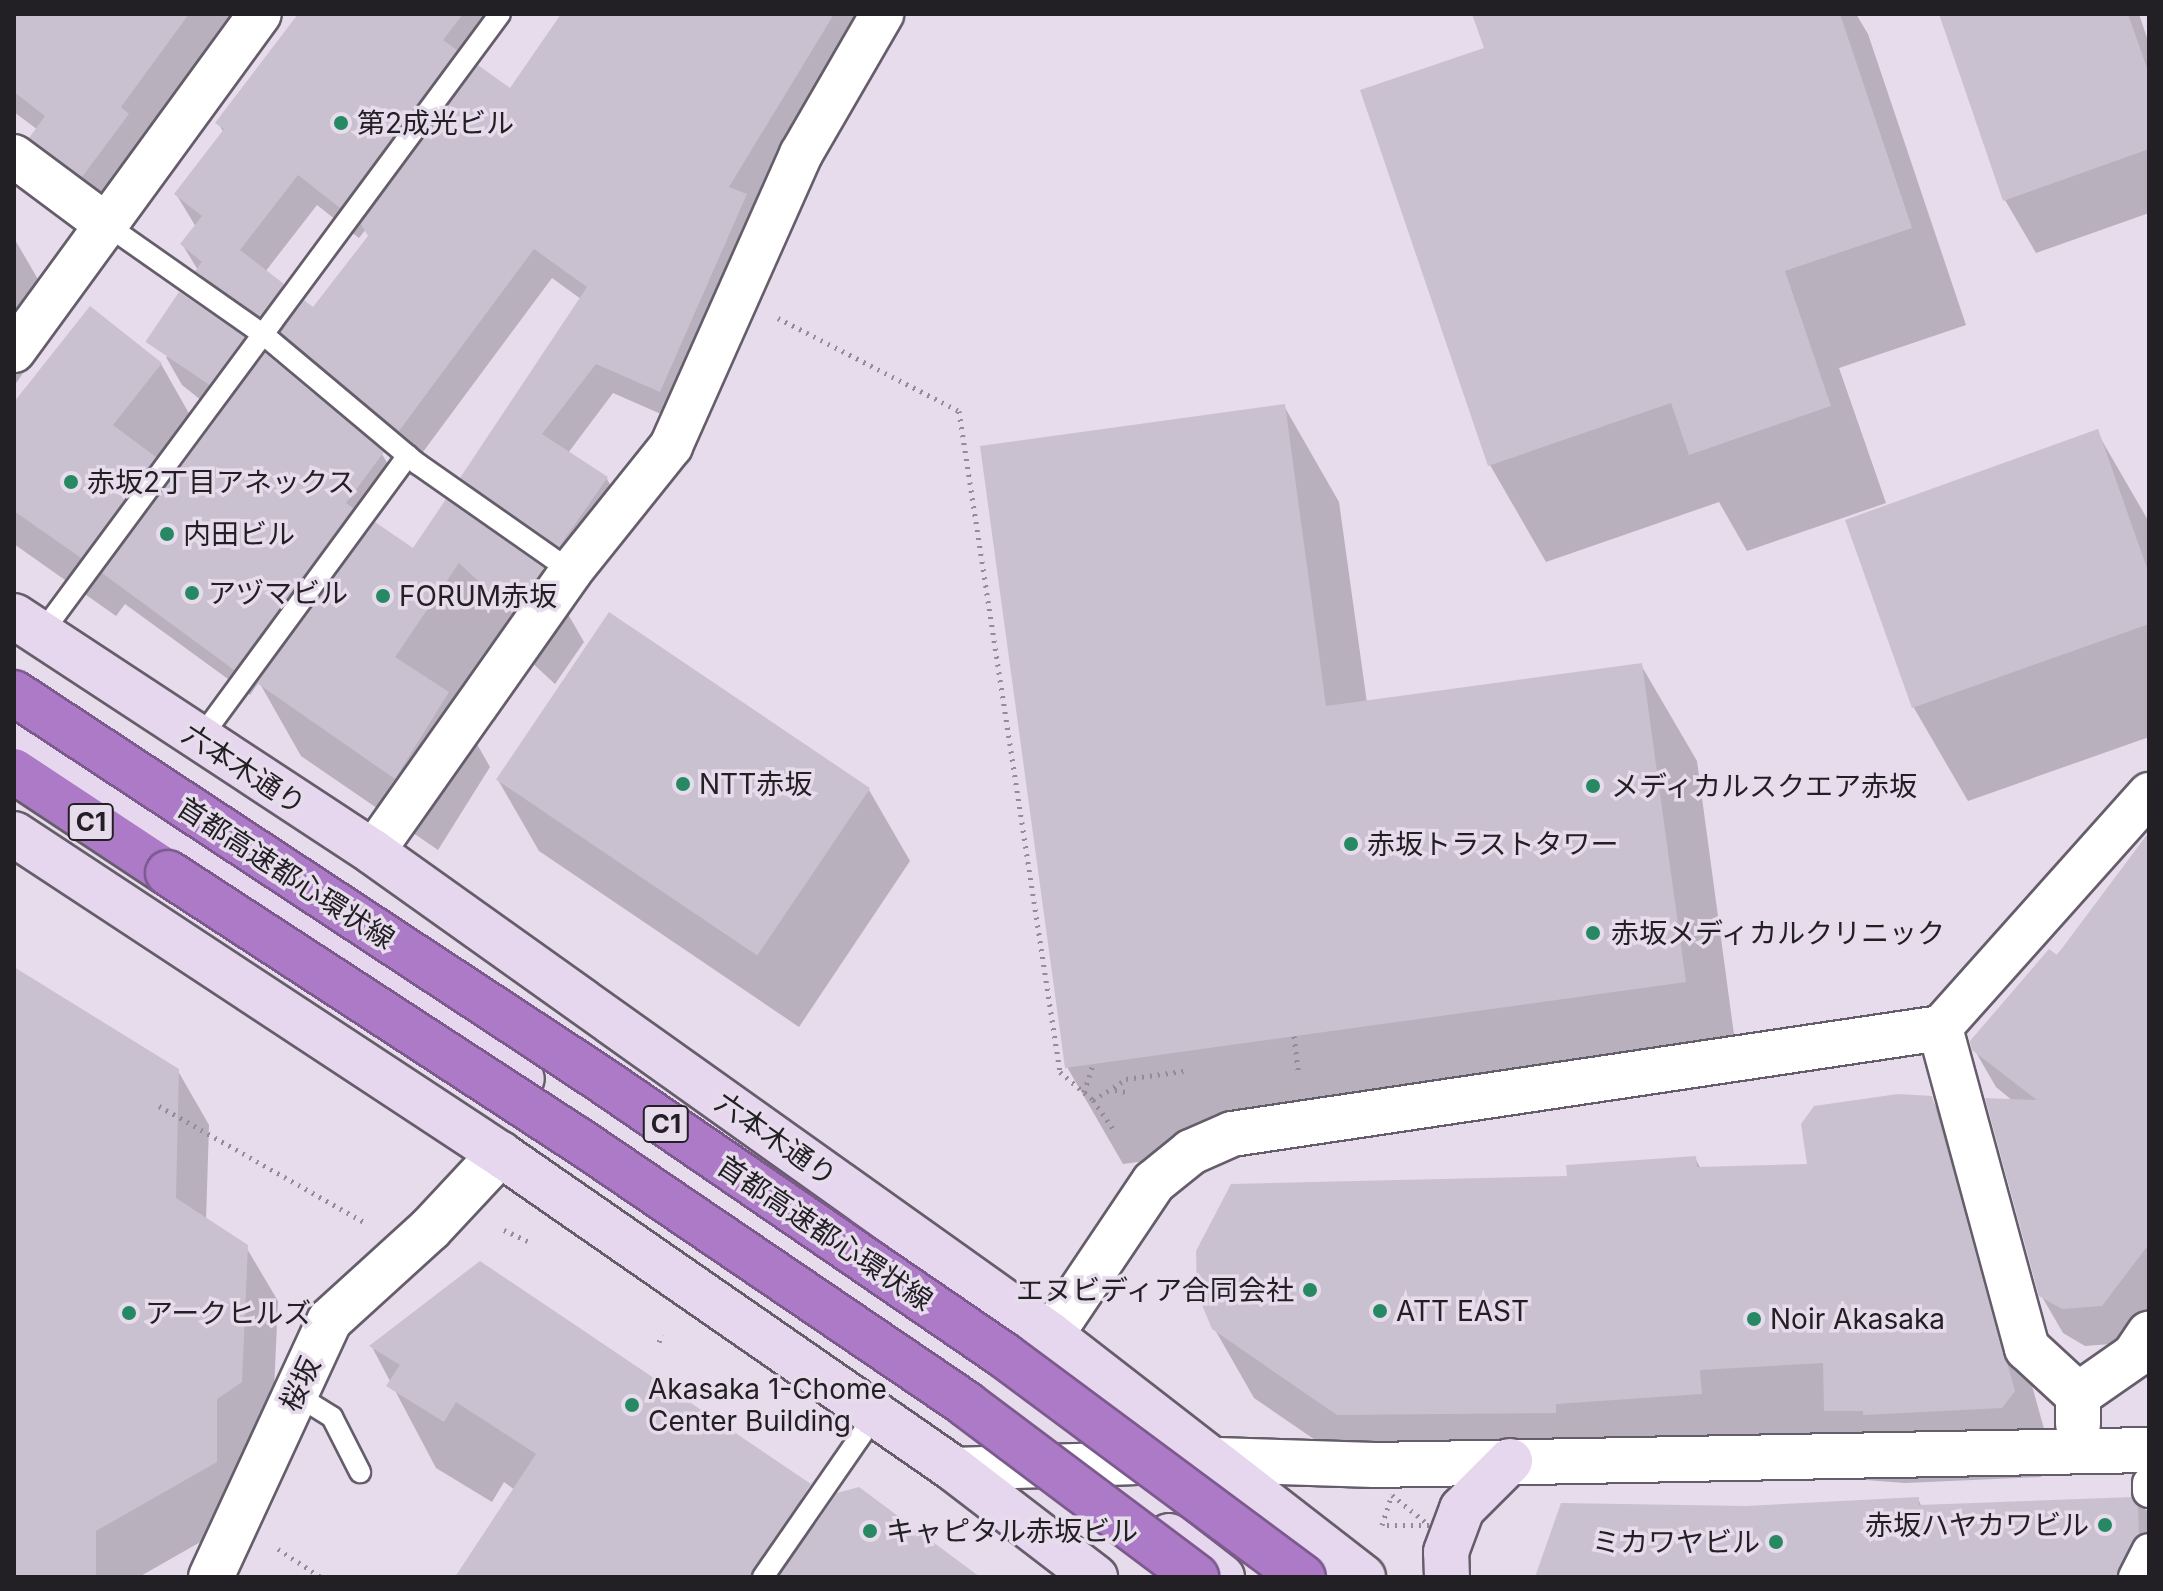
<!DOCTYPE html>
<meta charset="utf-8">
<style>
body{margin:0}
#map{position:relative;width:2163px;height:1591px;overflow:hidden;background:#e6dceb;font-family:Inter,"Noto Sans JP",sans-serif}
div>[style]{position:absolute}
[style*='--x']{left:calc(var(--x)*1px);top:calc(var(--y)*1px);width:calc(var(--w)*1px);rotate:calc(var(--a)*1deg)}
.shadow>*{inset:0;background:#0003}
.building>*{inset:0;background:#cac1d0;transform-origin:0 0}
.path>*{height:5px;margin-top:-2.5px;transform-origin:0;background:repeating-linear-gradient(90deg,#938c97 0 2px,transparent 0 8px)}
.roads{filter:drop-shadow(2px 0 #665d6b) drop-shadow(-2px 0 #665d6b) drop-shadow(0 2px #665d6b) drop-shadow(0 -2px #665d6b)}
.service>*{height:20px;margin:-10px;padding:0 10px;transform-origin:10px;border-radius:10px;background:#fff}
.pedestrian>*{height:32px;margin:-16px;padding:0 16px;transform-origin:16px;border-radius:16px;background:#fff}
.minor>*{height:42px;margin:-21px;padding:0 21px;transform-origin:21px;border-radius:21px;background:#fff}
.tertiary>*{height:44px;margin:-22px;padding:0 22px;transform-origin:22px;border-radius:22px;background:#fff}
.secondary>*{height:44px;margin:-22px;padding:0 22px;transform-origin:22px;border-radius:22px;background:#e6d7ee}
.motorway>*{height:44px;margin:-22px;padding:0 22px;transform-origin:22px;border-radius:22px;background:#ac7ac7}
.bridges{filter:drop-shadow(2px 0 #7c5a8e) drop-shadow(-2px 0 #7c5a8e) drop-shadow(0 2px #7c5a8e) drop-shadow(0 -2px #7c5a8e)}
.motorway-bridge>*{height:44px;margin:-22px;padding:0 22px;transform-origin:22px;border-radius:22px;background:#ac7ac7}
.dots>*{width:22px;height:22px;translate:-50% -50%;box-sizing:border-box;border:4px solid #e6dceb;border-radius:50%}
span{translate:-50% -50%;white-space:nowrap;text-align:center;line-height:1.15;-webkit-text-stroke:7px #e6dceb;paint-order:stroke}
.shield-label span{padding:2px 6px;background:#e6dceb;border:2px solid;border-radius:6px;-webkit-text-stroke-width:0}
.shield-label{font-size:26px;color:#232025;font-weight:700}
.poi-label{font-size:28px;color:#232025}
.left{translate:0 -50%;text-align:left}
.right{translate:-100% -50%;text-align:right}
.street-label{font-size:28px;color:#232025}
.frame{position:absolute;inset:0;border:16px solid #232025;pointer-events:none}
</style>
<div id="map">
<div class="shadow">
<i style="clip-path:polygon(14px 14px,231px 14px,234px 19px,105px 213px,53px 175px,32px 138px,38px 130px,14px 112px)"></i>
<i style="clip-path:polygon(evenodd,302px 14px,501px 14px,464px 66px,471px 78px,510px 91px,564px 14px,869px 14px,752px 207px,763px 226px,677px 421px,613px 393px,568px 453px,607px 479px,624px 509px,577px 576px,480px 508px,462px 478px,581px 299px,552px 278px,417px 460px,300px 362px,286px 337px,279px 347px,217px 301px,182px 244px,196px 227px,176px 194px,224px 133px,218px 123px,302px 14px,317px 205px,359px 238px,366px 229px,370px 236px,314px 310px,298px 312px,282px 285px,265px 272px,317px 205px)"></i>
<i style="clip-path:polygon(1474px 14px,1856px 14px,1868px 34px,1966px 325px,1839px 368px,1886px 503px,1747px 551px,1719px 502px,1546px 562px,1490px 465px,1363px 92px,1486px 50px)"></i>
<i style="clip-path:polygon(1941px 14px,2139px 14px,2149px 44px,2149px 213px,2036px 253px,2005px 200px)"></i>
<i style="clip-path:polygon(14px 238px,61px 319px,14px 386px)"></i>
<i style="clip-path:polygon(243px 339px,258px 365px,382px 454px,397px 480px,362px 528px,367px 536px,414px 551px,542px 569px,584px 642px,555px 684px,501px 634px,454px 704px,490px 767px,438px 850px,301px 756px,259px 682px,250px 695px,125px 604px,116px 616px,14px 544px,14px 409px,161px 364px,195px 424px,160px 468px,170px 485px,221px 416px,182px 385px,166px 357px)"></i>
<i style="clip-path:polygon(1284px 406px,1339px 502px,1367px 703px,1641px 665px,1697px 761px,1740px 1079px,1123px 1164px,1067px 1067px)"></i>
<i style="clip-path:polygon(2097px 432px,2149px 522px,2149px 737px,1968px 801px,1914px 708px,1848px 521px)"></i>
<i style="clip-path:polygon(498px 780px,869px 790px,910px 861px,799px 1027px,539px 851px)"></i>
<i style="clip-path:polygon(2149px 850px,2149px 1307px,2123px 1343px,2085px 1346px,2063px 1333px,2041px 1295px,2013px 1101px,1996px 1087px,1974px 1049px)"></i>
<i style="clip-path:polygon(14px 970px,178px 1071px,209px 1125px,206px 1221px,246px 1247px,278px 1301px,272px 1435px,246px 1516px,139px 1577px,14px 1577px)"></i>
<i style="clip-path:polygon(1931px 1098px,1971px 1167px,2053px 1461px,2041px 1477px,1905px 1483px,1866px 1480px,1839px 1433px,1738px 1439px,1378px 1483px,1254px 1398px,1214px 1328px,1569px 1178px,1695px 1158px,1701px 1169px,1810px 1166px)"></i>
<i style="clip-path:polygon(372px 1347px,782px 1466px,816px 1526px,974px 1577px,457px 1577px,515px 1490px,504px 1482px,492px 1502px,436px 1468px)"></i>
<i style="clip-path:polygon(1918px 1499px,1922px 1507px,2131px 1499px,2149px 1512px,2149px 1577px,1538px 1577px,1746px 1508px)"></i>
</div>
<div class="building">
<i style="clip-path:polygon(14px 14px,189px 14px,121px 107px,129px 114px,82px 177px,29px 138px,45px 116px,14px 92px)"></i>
<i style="clip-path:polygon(298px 14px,463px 14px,443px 40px,457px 50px,340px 208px,298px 175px,240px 250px,284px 284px,260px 316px,195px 271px,202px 262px,180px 244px,202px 216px,174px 194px,224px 129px,215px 123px)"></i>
<i style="clip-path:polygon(561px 14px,834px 14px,729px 187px,747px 194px,660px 392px,596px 364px,542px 434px,608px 477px,559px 547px,460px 478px,587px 287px,534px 249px,399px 431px,281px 332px,304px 300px,313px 307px,368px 236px,361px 224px,478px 65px,510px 88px)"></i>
<i style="clip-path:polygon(1472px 14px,1840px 14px,1912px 228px,1785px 271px,1831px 406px,1689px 455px,1671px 403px,1488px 466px,1360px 90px,1484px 48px)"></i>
<i style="clip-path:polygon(1939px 14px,2128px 14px,2149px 74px,2149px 149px,2003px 201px)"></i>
<i style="left:179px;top:292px;width:80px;height:60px;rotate:34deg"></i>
<i style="clip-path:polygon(90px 306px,162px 363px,113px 425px,156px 457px,81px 558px,14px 511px,14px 402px)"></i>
<i style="clip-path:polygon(265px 353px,384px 452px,346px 503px,353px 508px,234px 670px,102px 573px)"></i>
<i style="clip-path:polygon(1285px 404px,1326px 706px,1642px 663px,1686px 982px,1065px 1068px,980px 446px)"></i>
<i style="clip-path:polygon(2098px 429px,2149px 574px,2149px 624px,1912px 708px,1845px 520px)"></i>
<i style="clip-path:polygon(446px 499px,544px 568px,512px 613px,459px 563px,395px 657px,449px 692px,395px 779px,257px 683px,375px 522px,413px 548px)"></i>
<i style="left:609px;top:612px;width:315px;height:202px;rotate:34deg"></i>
<i style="clip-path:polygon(2149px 832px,2149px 1244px,2102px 1306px,2062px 1309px,2039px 1296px,1985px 1098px,2037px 1100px,1972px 1050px,1970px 1041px,2049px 949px,2057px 955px)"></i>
<i style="clip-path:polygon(14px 967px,179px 1069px,176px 1198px,248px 1245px,242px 1382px,217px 1399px,217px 1462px,96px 1531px,96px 1577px,14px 1577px)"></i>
<i style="clip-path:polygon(1898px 1094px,1932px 1096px,2015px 1391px,2002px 1408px,1863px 1415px,1863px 1411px,1824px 1411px,1823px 1363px,1700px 1370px,1702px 1394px,1556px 1404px,1556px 1413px,1337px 1415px,1212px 1329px,1197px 1293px,1196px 1251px,1231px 1184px,1567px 1176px,1566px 1165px,1696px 1156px,1697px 1167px,1807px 1164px,1801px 1124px,1814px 1106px)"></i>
<i style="clip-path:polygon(480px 1261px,811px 1484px,750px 1577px,455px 1577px,536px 1454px,456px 1402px,444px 1422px,386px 1386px,400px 1365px,369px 1346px)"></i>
<i style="clip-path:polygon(859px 1487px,980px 1577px,779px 1577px,837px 1493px)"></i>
<i style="clip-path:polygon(1919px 1497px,1919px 1505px,2132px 1497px,2138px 1507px,2139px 1534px,2116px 1577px,1535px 1577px,1561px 1503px,1746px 1506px)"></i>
</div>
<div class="path">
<i style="--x:778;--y:318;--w:203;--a:27.2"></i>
<i style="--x:959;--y:411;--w:669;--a:81.31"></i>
<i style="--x:1060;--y:1072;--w:43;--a:40.3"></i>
<i style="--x:1093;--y:1100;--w:35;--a:55"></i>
<i style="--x:1294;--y:1036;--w:39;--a:83"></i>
<i style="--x:1115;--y:1090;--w:15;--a:11"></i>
<i style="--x:1084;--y:1092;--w:28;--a:-72"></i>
<i style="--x:1093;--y:1100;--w:39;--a:-32"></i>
<i style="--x:1126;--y:1079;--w:58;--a:-8"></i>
<i style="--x:159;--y:1106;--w:236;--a:29.5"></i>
<i style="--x:504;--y:1230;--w:26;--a:25"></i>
<i style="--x:659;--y:1342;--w:8;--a:-67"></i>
<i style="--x:1392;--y:1495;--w:48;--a:39"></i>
<i style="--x:1429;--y:1525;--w:47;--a:180"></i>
<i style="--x:1382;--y:1525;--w:32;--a:-72"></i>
<i style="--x:278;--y:1549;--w:51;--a:33.1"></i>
</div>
<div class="roads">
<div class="service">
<i style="--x:104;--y:223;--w:195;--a:35"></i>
<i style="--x:264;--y:335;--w:201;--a:40"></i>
<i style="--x:418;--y:464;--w:187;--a:35"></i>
<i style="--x:41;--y:634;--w:771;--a:-53.49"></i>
<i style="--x:199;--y:740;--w:353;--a:-53.7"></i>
<i style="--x:295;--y:1394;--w:44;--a:31.9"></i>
<i style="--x:332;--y:1417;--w:62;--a:63"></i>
<i style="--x:763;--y:1577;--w:198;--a:-55.3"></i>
</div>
<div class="pedestrian">
<i style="--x:2149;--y:1483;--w:8;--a:90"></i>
<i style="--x:2135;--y:1577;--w:30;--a:-63"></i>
</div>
<div class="minor">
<i style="--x:14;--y:156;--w:112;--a:36.7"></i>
<i style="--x:14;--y:351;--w:417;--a:-53.9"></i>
<i style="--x:373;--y:852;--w:344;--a:-54.8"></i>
<i style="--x:571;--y:571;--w:160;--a:-51.3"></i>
<i style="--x:671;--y:446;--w:320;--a:-66"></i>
<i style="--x:801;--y:154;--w:162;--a:-59.9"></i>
<i style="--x:1940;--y:1028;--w:314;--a:-48.2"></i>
<i style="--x:954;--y:1469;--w:214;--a:-1.9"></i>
</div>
<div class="tertiary">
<i style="--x:1051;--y:1335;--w:184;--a:-56.1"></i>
<i style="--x:1154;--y:1182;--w:48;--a:-39"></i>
<i style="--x:1191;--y:1152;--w:45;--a:-23.7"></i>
<i style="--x:1232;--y:1134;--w:716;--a:-8.51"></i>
<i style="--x:1940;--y:1028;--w:332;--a:74.8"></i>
<i style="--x:2027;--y:1348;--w:69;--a:42.7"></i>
<i style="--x:2078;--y:1424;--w:29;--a:-90"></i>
<i style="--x:2078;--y:1395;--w:68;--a:-34.9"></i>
<i style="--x:2134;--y:1356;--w:27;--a:-56"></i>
<i style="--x:1217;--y:1460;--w:157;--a:1.8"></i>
<i style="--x:1374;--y:1465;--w:775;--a:-1.11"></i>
<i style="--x:211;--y:1577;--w:283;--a:-65.2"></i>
<i style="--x:330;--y:1320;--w:135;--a:-42.3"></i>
<i style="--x:430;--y:1229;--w:103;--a:-47"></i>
</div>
<div class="secondary">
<i style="--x:14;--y:616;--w:430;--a:33.3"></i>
<i style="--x:373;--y:852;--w:832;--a:35.47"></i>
<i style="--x:1051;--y:1335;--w:395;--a:37.8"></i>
<i style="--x:14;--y:728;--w:617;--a:34.64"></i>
<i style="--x:14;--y:834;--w:582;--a:33.36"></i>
<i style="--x:500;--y:1154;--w:553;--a:34.75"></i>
<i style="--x:954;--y:1469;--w:178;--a:37.5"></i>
<i style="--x:1169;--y:1536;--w:67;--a:37.7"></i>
<i style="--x:1447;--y:1577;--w:25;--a:-92"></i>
<i style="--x:1446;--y:1552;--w:46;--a:-69.6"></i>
<i style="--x:1462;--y:1509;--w:68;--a:-45"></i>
</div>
<div class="motorway">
<i style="--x:14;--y:771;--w:185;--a:33.5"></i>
</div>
</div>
<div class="bridges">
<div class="motorway-bridge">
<i style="--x:14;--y:693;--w:704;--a:33.35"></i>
<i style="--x:602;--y:1080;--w:488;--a:34.4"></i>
<i style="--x:1005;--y:1356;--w:371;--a:36.6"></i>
<i style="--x:168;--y:873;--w:486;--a:33.1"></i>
<i style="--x:575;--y:1138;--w:473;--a:34.2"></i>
<i style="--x:966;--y:1404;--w:288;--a:36.9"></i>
</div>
</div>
<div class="dots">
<i style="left:341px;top:123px;background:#268963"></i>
<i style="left:71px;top:482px;background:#268963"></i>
<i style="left:167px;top:534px;background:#268963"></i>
<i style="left:192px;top:593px;background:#268963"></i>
<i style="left:383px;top:596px;background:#268963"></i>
<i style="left:683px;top:784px;background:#268963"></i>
<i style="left:1593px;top:786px;background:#268963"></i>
<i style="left:1351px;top:844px;background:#268963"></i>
<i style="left:1593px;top:933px;background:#268963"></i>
<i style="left:1310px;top:1290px;background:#268963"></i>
<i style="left:1380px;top:1311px;background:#268963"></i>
<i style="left:129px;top:1313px;background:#268963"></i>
<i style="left:1754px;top:1319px;background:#268963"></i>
<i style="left:632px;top:1405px;background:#268963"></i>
<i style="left:2105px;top:1525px;background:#268963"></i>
<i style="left:870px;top:1531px;background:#268963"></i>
<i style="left:1776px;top:1542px;background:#268963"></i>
</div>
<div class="shield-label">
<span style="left:91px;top:822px">C1</span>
<span style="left:666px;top:1124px">C1</span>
</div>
<div class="poi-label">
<span class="left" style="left:357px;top:123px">第2成光ビル</span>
<span class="left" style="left:87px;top:482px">赤坂2丁目アネックス</span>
<span class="left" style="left:183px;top:534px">内田ビル</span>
<span class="left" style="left:208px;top:593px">アヅマビル</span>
<span class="left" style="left:399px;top:596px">FORUM赤坂</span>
<span class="left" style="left:699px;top:784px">NTT赤坂</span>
<span class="left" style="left:1611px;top:786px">メディカルスクエア赤坂</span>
<span class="left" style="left:1367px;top:844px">赤坂トラストタワー</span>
<span class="left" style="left:1611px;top:933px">赤坂メディカルクリニック</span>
<span class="right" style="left:1294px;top:1290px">エヌビディア合同会社</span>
<span class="left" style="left:1396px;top:1311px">ATT EAST</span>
<span class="left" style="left:145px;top:1313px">アークヒルズ</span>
<span class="left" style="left:1770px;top:1319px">Noir Akasaka</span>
<span class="left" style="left:648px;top:1405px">Akasaka 1-Chome<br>Center Building</span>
<span class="right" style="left:2089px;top:1525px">赤坂ハヤカワビル</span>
<span class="left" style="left:886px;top:1531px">キャピタル赤坂ビル</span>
<span class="right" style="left:1760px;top:1542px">ミカワヤビル</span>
</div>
<div class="street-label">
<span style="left:244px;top:769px;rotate:33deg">六本木通り</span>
<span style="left:286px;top:873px;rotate:33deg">首都高速都心環状線</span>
<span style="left:776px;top:1139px;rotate:35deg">六本木通り</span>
<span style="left:825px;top:1233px;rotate:34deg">首都高速都心環状線</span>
<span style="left:300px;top:1384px;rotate:-65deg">桜坂</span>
</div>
<div class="frame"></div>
</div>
